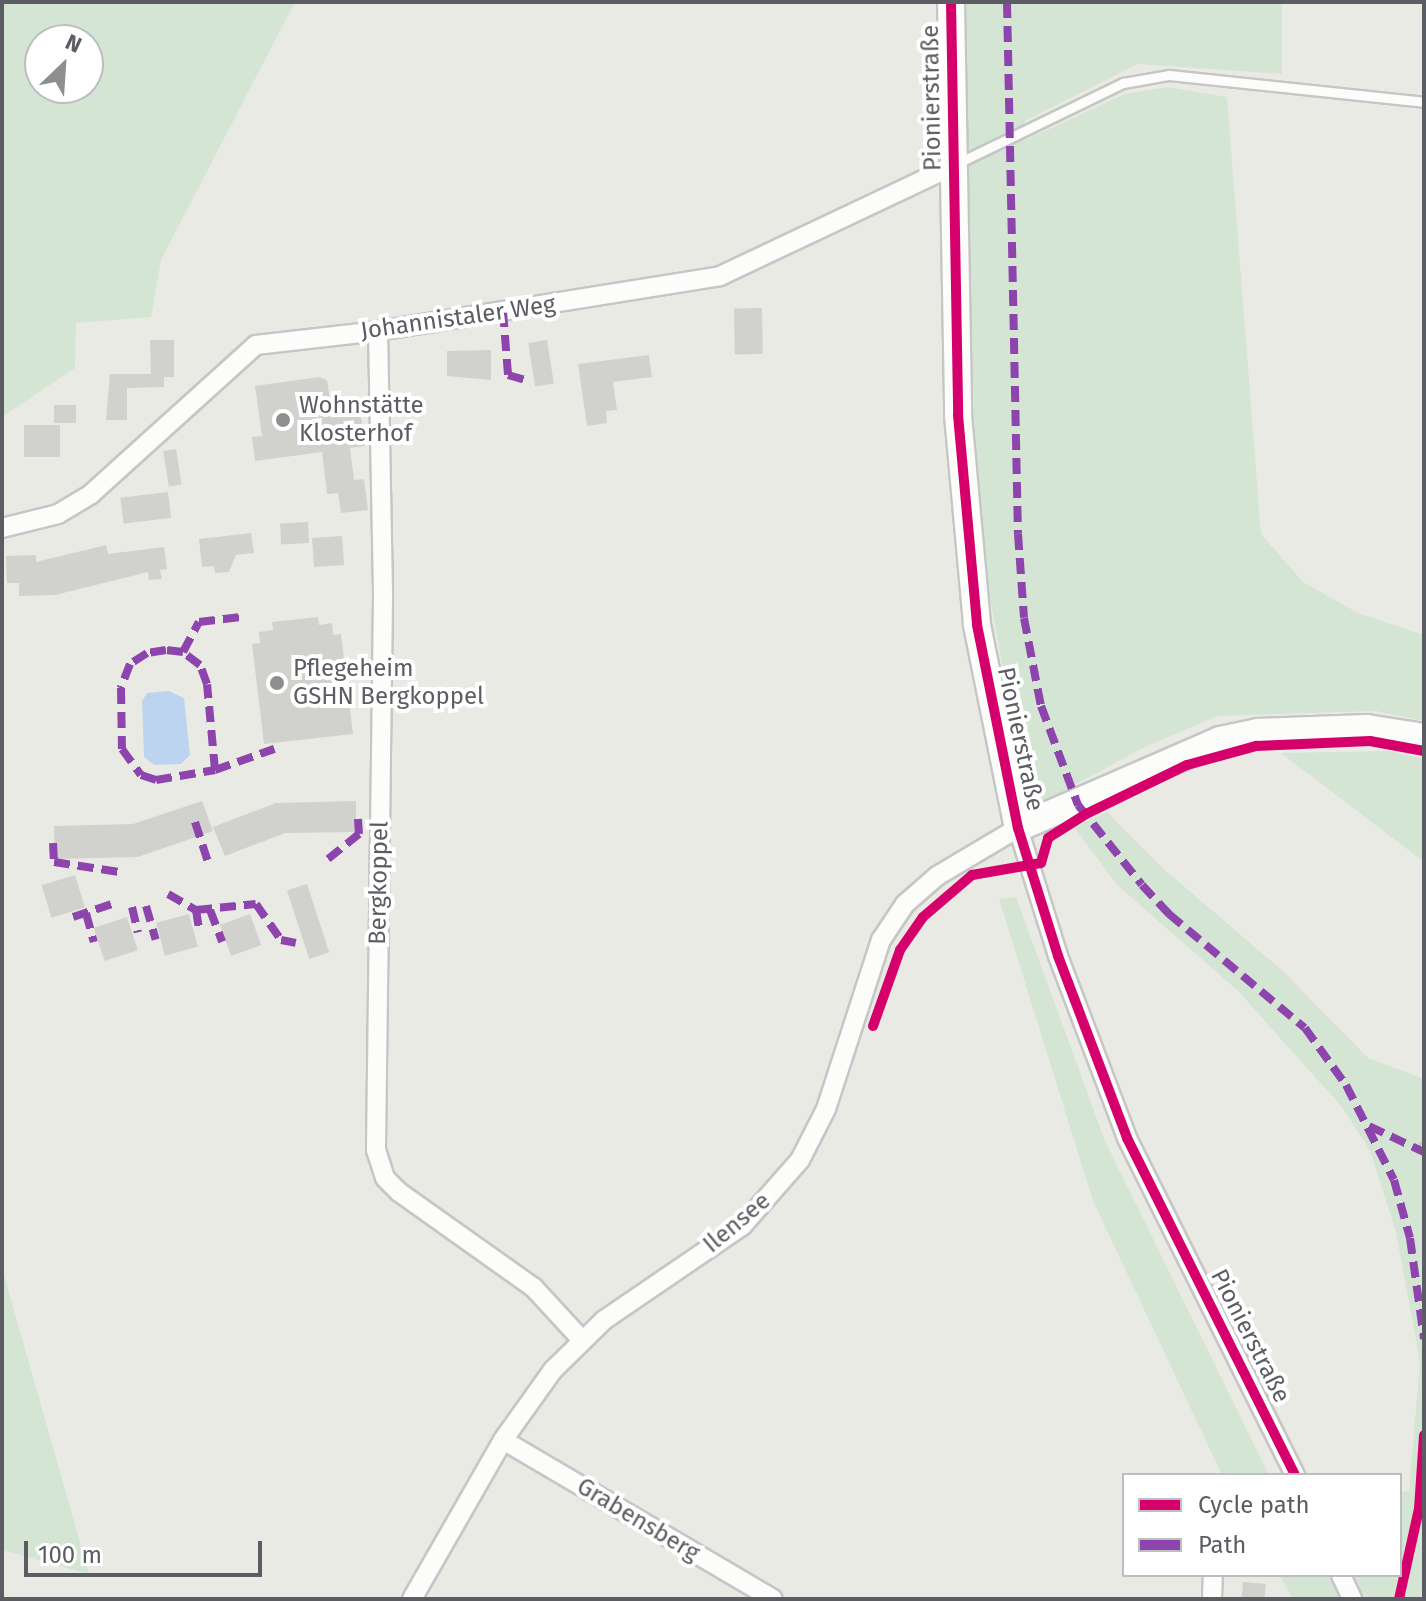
<!DOCTYPE html>
<meta charset="utf-8">
<style>
body{margin:0}
#map{position:relative;width:1426px;height:1601px;overflow:hidden;background:#eaeae5;font-family:"Fira Sans",sans-serif}
div>[style]{position:absolute}
[style*='--x']{left:calc(var(--x)*1px);top:calc(var(--y)*1px);width:calc(var(--w)*1px);rotate:calc(var(--a)*1deg)}
.green>*{inset:0;background:#d4e5d4}
.water>*{inset:0;background:#bdd4f1}
.building>*{inset:0;background:#d1d1ce;transform-origin:0 0}
.path>*{height:3px;margin-top:-1.5px;transform-origin:0;background:repeating-linear-gradient(90deg,#c8cbca 0 8px,transparent 0 12px)}
.roads{filter:drop-shadow(2px 0 #c6c6c6) drop-shadow(-2px 0 #c6c6c6) drop-shadow(0 2px #c6c6c6) drop-shadow(0 -2px #c6c6c6)}
.lane>*{height:9px;margin:-4.5px;padding:0 4.5px;transform-origin:4.5px;border-radius:4.5px;background:#fcfcfb}
.street>*{height:18px;margin:-9px;padding:0 9px;transform-origin:9px;border-radius:9px;background:#fcfcfb}
.secondary>*{height:26px;margin:-13px;padding:0 13px;transform-origin:13px;border-radius:13px;background:#fcfcfb}
.quiet>*{height:8px;margin-top:-4px;transform-origin:0;background:repeating-linear-gradient(90deg,#8e44ad 0 16px,transparent 0 24px)}
.cycleway>*{height:10px;margin:-5px;padding:0 5px;transform-origin:5px;border-radius:5px;background:#d6006c}
.dots>*{width:22px;height:22px;translate:-50% -50%;box-sizing:border-box;border:4px solid #fff;border-radius:50%}
span{translate:-50% -50%;white-space:nowrap;text-align:center;line-height:1.15;-webkit-text-stroke:8px #fff;paint-order:stroke}
.street-label{font-size:24px;color:#5b5d62}
.poi-label{font-size:24px;color:#5b5d62}
.left{translate:0 -50%;text-align:left}
.frame{position:absolute;inset:0;border:4px solid #5b5d62;pointer-events:none}
.legend{position:absolute;left:1122px;top:1473px;width:280px;height:104px;box-sizing:border-box;background:#fff;border:2px solid #bdbec0;margin:0;padding:10px 14px;list-style:none;font-size:24px;color:#5b5d62}
.legend li{display:flex;align-items:center;gap:16px;height:40px}
.legend b{width:40px;border:2px solid #bdbec0}
.north{position:absolute;left:24px;top:24px;width:80px;height:80px;box-sizing:border-box;background:#fff;border:2px solid #bdbec0;border-radius:50%;rotate:25deg;font-size:22px;font-weight:700;line-height:32px;text-align:center;color:#5b5d62}
.north::after{content:'';display:block;margin:auto;width:28px;height:36px;background:#8d8e90;clip-path:polygon(50% 0,100% 100%,50% 72%,0 100%)}
.scale{position:absolute;left:24px;top:1541px;width:238px;height:36px;box-sizing:border-box;border:4px solid #5b5d62;border-top:0;padding-left:10px;font-size:24px;line-height:28px;white-space:nowrap;color:#5b5d62;-webkit-text-stroke:6px #fff;paint-order:stroke}
</style>
<div id="map">
<div class="green">
<i style="clip-path:polygon(evenodd,2px 2px,295px 2px,161px 260px,151px 317px,76px 323px,75px 368px,2px 417px,2px 2px,88px 40px,88px 88px,40px 88px,40px 40px,88px 40px)"></i>
<i style="clip-path:polygon(961px 2px,1282px 2px,1282px 74px,1138px 64px,1025px 121px,1025px 140px,1125px 94px,1167px 87px,1227px 97px,1261px 534px,1303px 582px,1358px 613px,1424px 635px,1424px 721px,1376px 711px,1217px 716px,1145px 747px,1043px 802px,1025px 787px,987px 582px,975px 441px)"></i>
<i style="clip-path:polygon(1389px 751px,1424px 759px,1424px 862px,1281px 753px)"></i>
<i style="clip-path:polygon(1107px 812px,1166px 871px,1285px 973px,1368px 1058px,1424px 1079px,1424px 1599px,1293px 1599px,1279px 1575px,1400px 1575px,1400px 1492px,1409px 1491px,1420px 1362px,1396px 1232px,1370px 1151px,1342px 1107px,1238px 991px,1117px 885px,1074px 827px)"></i>
<i style="clip-path:polygon(1016px 897px,1105px 1141px,1269px 1475px,1222px 1475px,1093px 1201px,999px 899px)"></i>
<i style="clip-path:polygon(2px 1268px,89px 1574px,2px 1550px)"></i>
</div>
<div class="water">
<i style="clip-path:polygon(169px 691px,184px 698px,190px 755px,181px 764px,154px 765px,144px 757px,142px 701px,147px 693px)"></i>
</div>
<div class="building">
<i style="left:762px;top:308px;width:46px;height:28px;rotate:89deg"></i>
<i style="clip-path:polygon(150px 340px,174px 340px,174px 377px,164px 377px,164px 387px,127px 388px,127px 420px,106px 420px,110px 374px,151px 374px)"></i>
<i style="left:547px;top:340px;width:44px;height:19px;rotate:81deg"></i>
<i style="clip-path:polygon(491px 350px,491px 380px,447px 376px,447px 351px)"></i>
<i style="clip-path:polygon(649px 355px,652px 377px,613px 382px,617px 410px,606px 411px,607px 423px,587px 426px,578px 364px)"></i>
<i style="clip-path:polygon(319px 377px,327px 380px,332px 413px,360px 409px,365px 446px,350px 448px,354px 480px,364px 479px,368px 510px,341px 513px,338px 493px,327px 494px,322px 452px,255px 461px,252px 437px,262px 436px,255px 386px)"></i>
<i style="left:54px;top:405px;width:22px;height:18px"></i>
<i style="left:24px;top:425px;width:36px;height:32px"></i>
<i style="left:176px;top:449px;width:36px;height:13px;rotate:81deg"></i>
<i style="left:168px;top:492px;width:26px;height:48px;rotate:83deg"></i>
<i style="left:308px;top:522px;width:21px;height:28px;rotate:87deg"></i>
<i style="clip-path:polygon(251px 533px,254px 553px,236px 555px,229px 572px,215px 573px,214px 566px,202px 567px,199px 539px)"></i>
<i style="left:342px;top:536px;width:29px;height:30px;rotate:86deg"></i>
<i style="clip-path:polygon(106px 545px,108px 554px,164px 547px,167px 569px,160px 570px,162px 579px,149px 580px,148px 572px,55px 595px,19px 596px,19px 583px,7px 583px,6px 556px,36px 555px,36px 562px)"></i>
<i style="clip-path:polygon(318px 617px,319px 625px,332px 623px,333px 635px,341px 634px,353px 734px,264px 744px,252px 644px,260px 643px,259px 632px,273px 630px,272px 622px)"></i>
<i style="clip-path:polygon(202px 801px,213px 831px,138px 857px,55px 859px,54px 826px,133px 824px)"></i>
<i style="clip-path:polygon(356px 801px,356px 832px,285px 833px,225px 856px,213px 827px,276px 803px)"></i>
<i style="left:75px;top:875px;width:34px;height:35px;rotate:73deg"></i>
<i style="left:307px;top:884px;width:72px;height:21px;rotate:72deg"></i>
<i style="left:189px;top:914px;width:34px;height:34px;rotate:75deg"></i>
<i style="left:250px;top:914px;width:33px;height:32px;rotate:70deg"></i>
<i style="left:127px;top:917px;width:35px;height:35px;rotate:72deg"></i>
<i style="left:1243px;top:1582px;width:23px;height:17px;rotate:5deg"></i>
</div>
<div class="path">
<i style="--x:1418;--y:1149;--w:8;--a:-67"></i>
</div>
<div class="roads">
<div class="lane">
<i style="--x:956;--y:164;--w:186;--a:-25.9"></i>
<i style="--x:1123;--y:83;--w:47;--a:-9.9"></i>
<i style="--x:1169;--y:75;--w:256;--a:6"></i>
</div>
<div class="street">
<i style="--x:378;--y:331;--w:267;--a:88.9"></i>
<i style="--x:383;--y:598;--w:552;--a:90.73"></i>
<i style="--x:376;--y:1150;--w:29;--a:72"></i>
<i style="--x:385;--y:1178;--w:20;--a:45"></i>
<i style="--x:399;--y:1192;--w:166;--a:35.4"></i>
<i style="--x:534;--y:1288;--w:69;--a:47.3"></i>
<i style="--x:2;--y:528;--w:58;--a:-14"></i>
<i style="--x:58;--y:514;--w:39;--a:-31"></i>
<i style="--x:91;--y:494;--w:222;--a:-42.1"></i>
<i style="--x:256;--y:345;--w:123;--a:-6.5"></i>
<i style="--x:378;--y:331;--w:346;--a:-9.1"></i>
<i style="--x:720;--y:276;--w:258;--a:-25.3"></i>
<i style="--x:503;--y:1440;--w:313;--a:30.5"></i>
<i style="--x:1341;--y:1575;--w:26;--a:65"></i>
<i style="--x:412;--y:1599;--w:183;--a:-60.2"></i>
<i style="--x:503;--y:1440;--w:86;--a:-54.5"></i>
<i style="--x:553;--y:1370;--w:71;--a:-44.4"></i>
<i style="--x:604;--y:1320;--w:167;--a:-34.3"></i>
<i style="--x:742;--y:1226;--w:88;--a:-48.7"></i>
<i style="--x:800;--y:1160;--w:57;--a:-63"></i>
<i style="--x:826;--y:1109;--w:178;--a:-72"></i>
<i style="--x:881;--y:940;--w:43;--a:-56.3"></i>
<i style="--x:905;--y:904;--w:43;--a:-41.2"></i>
<i style="--x:937;--y:876;--w:94;--a:-30.7"></i>
<i style="--x:1018;--y:828;--w:134;--a:72.6"></i>
<i style="--x:1058;--y:956;--w:195;--a:69.2"></i>
<i style="--x:1127;--y:1138;--w:377;--a:63.5"></i>
<i style="--x:1212;--y:1599;--w:24;--a:-88"></i>
</div>
<div class="secondary">
<i style="--x:951;--y:2;--w:413;--a:89"></i>
<i style="--x:958;--y:415;--w:211;--a:84.8"></i>
<i style="--x:977;--y:625;--w:207;--a:78.6"></i>
<i style="--x:1018;--y:828;--w:220;--a:-23.5"></i>
<i style="--x:1220;--y:740;--w:39;--a:-12"></i>
<i style="--x:1258;--y:732;--w:109;--a:-2.1"></i>
<i style="--x:1367;--y:728;--w:58;--a:9"></i>
</div>
</div>
<div class="quiet">
<i style="--x:1007;--y:2;--w:532;--a:88.82"></i>
<i style="--x:1018;--y:534;--w:84;--a:85.9"></i>
<i style="--x:1024;--y:618;--w:90;--a:79.1"></i>
<i style="--x:1041;--y:706;--w:106;--a:69.5"></i>
<i style="--x:1078;--y:805;--w:102;--a:51.3"></i>
<i style="--x:1142;--y:885;--w:40;--a:47"></i>
<i style="--x:1169;--y:914;--w:177;--a:40"></i>
<i style="--x:1305;--y:1028;--w:70;--a:54.3"></i>
<i style="--x:1346;--y:1085;--w:106;--a:63.2"></i>
<i style="--x:1394;--y:1180;--w:60;--a:74.6"></i>
<i style="--x:1410;--y:1238;--w:102;--a:82.1"></i>
<i style="--x:503;--y:311;--w:64;--a:85.5"></i>
<i style="--x:508;--y:375;--w:22;--a:16"></i>
<i style="--x:183;--y:652;--w:34;--a:-62"></i>
<i style="--x:199;--y:622;--w:42;--a:-6.8"></i>
<i style="--x:215;--y:770;--w:86;--a:-95.3"></i>
<i style="--x:207;--y:684;--w:20;--a:-110"></i>
<i style="--x:200;--y:665;--w:21;--a:-143"></i>
<i style="--x:183;--y:652;--w:17;--a:-173"></i>
<i style="--x:166;--y:650;--w:19;--a:171"></i>
<i style="--x:147;--y:653;--w:20;--a:147"></i>
<i style="--x:130;--y:664;--w:26;--a:111"></i>
<i style="--x:121;--y:688;--w:61;--a:89.1"></i>
<i style="--x:122;--y:749;--w:32;--a:54"></i>
<i style="--x:141;--y:775;--w:16;--a:18"></i>
<i style="--x:156;--y:780;--w:60;--a:-9.6"></i>
<i style="--x:215;--y:770;--w:63;--a:-19.6"></i>
<i style="--x:195;--y:822;--w:45;--a:72"></i>
<i style="--x:53;--y:843;--w:19;--a:87"></i>
<i style="--x:54;--y:862;--w:66;--a:8.7"></i>
<i style="--x:328;--y:859;--w:40;--a:-39"></i>
<i style="--x:359;--y:834;--w:15;--a:-94"></i>
<i style="--x:168;--y:894;--w:32;--a:30"></i>
<i style="--x:196;--y:910;--w:60;--a:-5.7"></i>
<i style="--x:256;--y:904;--w:44;--a:55.2"></i>
<i style="--x:281;--y:940;--w:15;--a:11"></i>
<i style="--x:146;--y:906;--w:35;--a:74"></i>
<i style="--x:132;--y:907;--w:26;--a:77"></i>
<i style="--x:196;--y:910;--w:19;--a:81"></i>
<i style="--x:210;--y:910;--w:34;--a:69"></i>
<i style="--x:86;--y:913;--w:30;--a:75"></i>
<i style="--x:73;--y:917;--w:47;--a:-18.4"></i>
<i style="--x:1369;--y:1126;--w:61;--a:25.3"></i>
</div>
<div class="cycleway">
<i style="--x:951;--y:2;--w:413;--a:89"></i>
<i style="--x:958;--y:415;--w:211;--a:84.8"></i>
<i style="--x:977;--y:625;--w:207;--a:78.6"></i>
<i style="--x:1018;--y:828;--w:134;--a:72.6"></i>
<i style="--x:1058;--y:956;--w:195;--a:69.2"></i>
<i style="--x:1127;--y:1138;--w:377;--a:63.5"></i>
<i style="--x:873;--y:1026;--w:81;--a:-70.4"></i>
<i style="--x:900;--y:950;--w:40;--a:-55.1"></i>
<i style="--x:923;--y:917;--w:65;--a:-40.6"></i>
<i style="--x:972;--y:875;--w:70;--a:-9.9"></i>
<i style="--x:1041;--y:863;--w:26;--a:-74"></i>
<i style="--x:1048;--y:838;--w:45;--a:-32.3"></i>
<i style="--x:1086;--y:814;--w:112;--a:-25.9"></i>
<i style="--x:1187;--y:765;--w:72;--a:-15.4"></i>
<i style="--x:1256;--y:746;--w:114;--a:-2.5"></i>
<i style="--x:1370;--y:741;--w:55;--a:10.5"></i>
<i style="--x:1399;--y:1599;--w:92;--a:-77.5"></i>
<i style="--x:1419;--y:1509;--w:74;--a:-86.1"></i>
</div>
<div class="dots">
<i style="left:283px;top:420px;background:#8d8e90"></i>
<i style="left:277px;top:683px;background:#8d8e90"></i>
</div>
<div class="street-label">
<span style="left:932px;top:98px;rotate:-91deg">Pionierstraße</span>
<span style="left:458px;top:318px;rotate:-8deg">Johannistaler Weg</span>
<span style="left:1020px;top:739px;rotate:78deg">Pionierstraße</span>
<span style="left:379px;top:883px;rotate:-89deg">Bergkoppel</span>
<span style="left:737px;top:1223px;rotate:-40deg">Ilensee</span>
<span style="left:1250px;top:1336px;rotate:63deg">Pionierstraße</span>
<span style="left:638px;top:1520px;rotate:31deg">Grabensberg</span>
</div>
<div class="poi-label">
<span class="left" style="left:299px;top:420px">Wohnstätte<br>Klosterhof</span>
<span class="left" style="left:293px;top:683px">Pflegeheim<br>GSHN Bergkoppel</span>
</div>
<div class="frame"></div>
<ul class="legend">
<li><b style="height:10px;background:#d6006c"></b>Cycle path</li>
<li><b style="height:10px;background:#8e44ad"></b>Path</li>
</ul>
<div class="north">N</div>
<div class="scale">100 m</div>
</div>
